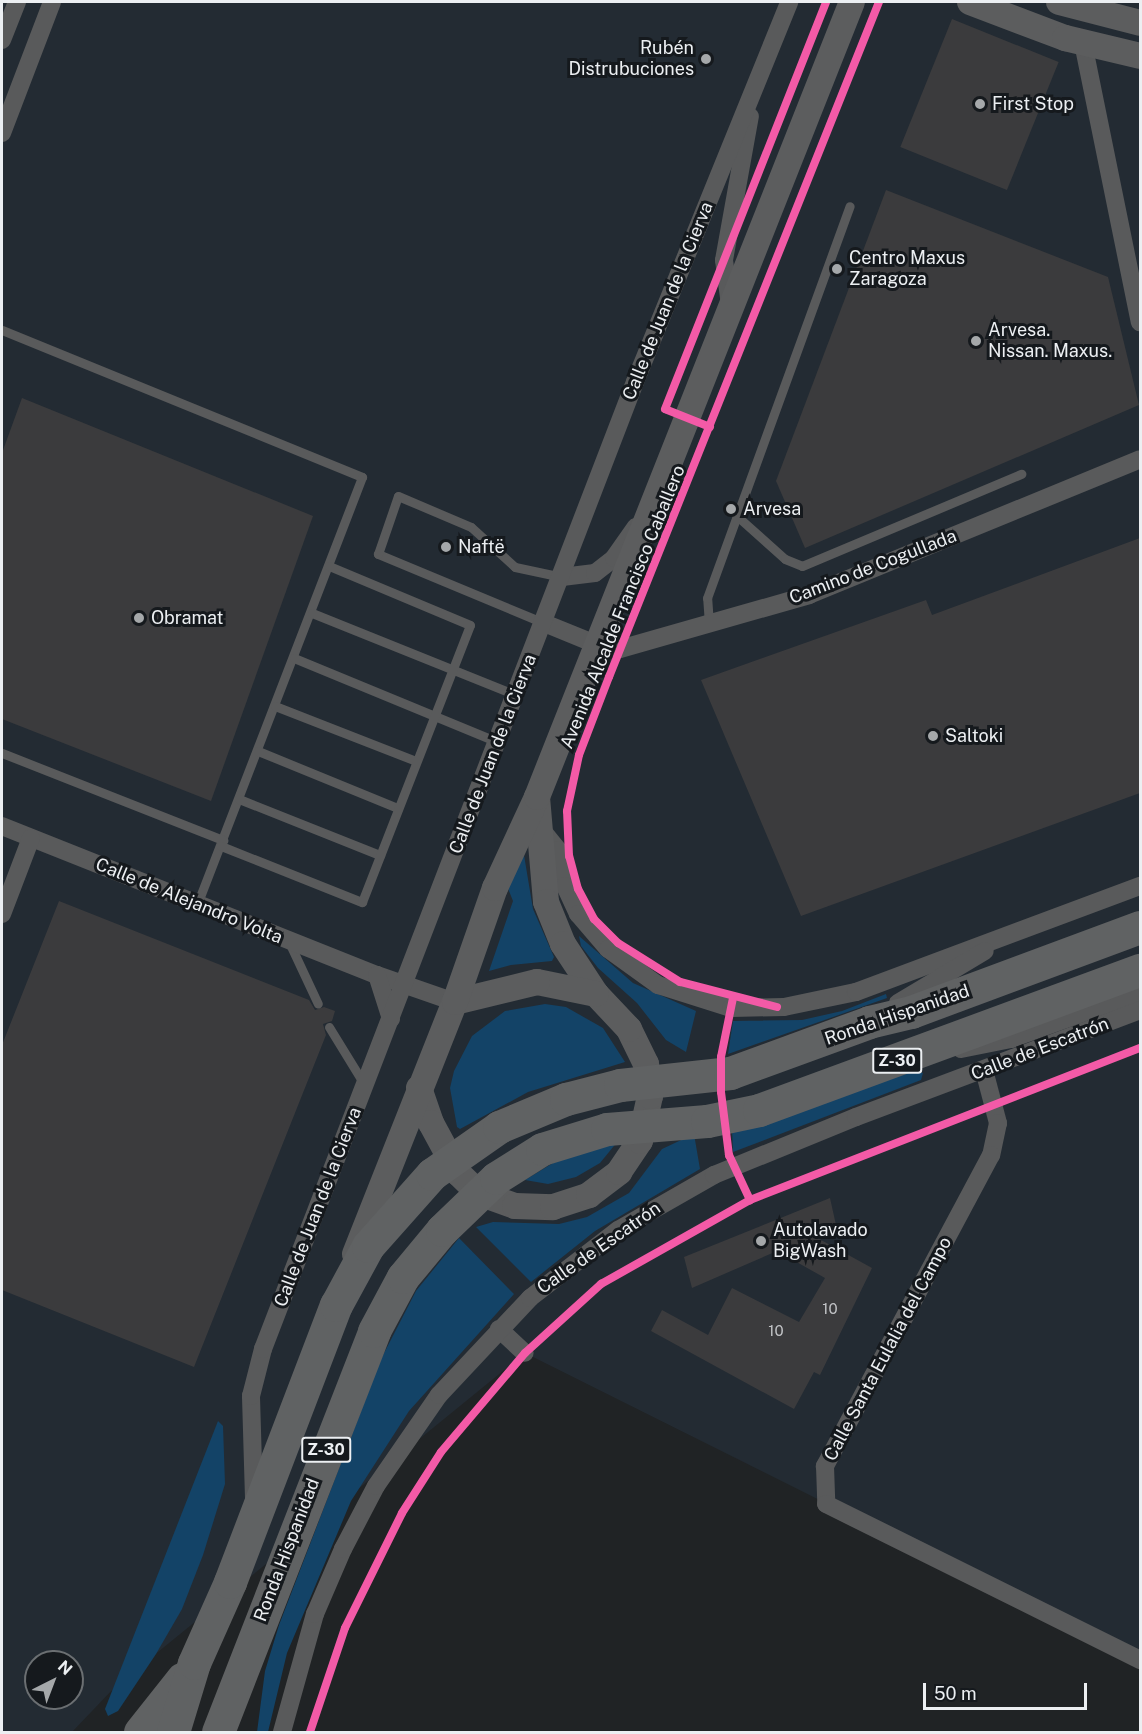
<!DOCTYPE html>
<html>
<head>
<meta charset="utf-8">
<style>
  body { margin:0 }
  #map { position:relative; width:1142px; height:1734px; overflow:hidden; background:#202325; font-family:"Public Sans",sans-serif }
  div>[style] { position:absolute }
  .built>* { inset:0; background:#232b33 }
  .green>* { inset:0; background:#134367 }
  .building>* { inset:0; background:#3b3b3d; transform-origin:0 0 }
  .lane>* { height:9px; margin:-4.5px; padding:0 4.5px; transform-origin:4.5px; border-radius:4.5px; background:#595a5b }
  .street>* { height:18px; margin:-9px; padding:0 9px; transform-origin:9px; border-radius:9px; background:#595a5b }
  .secondary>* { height:26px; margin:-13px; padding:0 13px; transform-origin:13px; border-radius:13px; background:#5c5d5e }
  .highway>* { height:33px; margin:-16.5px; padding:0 16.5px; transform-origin:16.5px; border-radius:16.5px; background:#606263 }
  .cycleway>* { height:8px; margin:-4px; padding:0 4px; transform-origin:4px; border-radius:4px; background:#f35aa7 }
  .dots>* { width:16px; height:16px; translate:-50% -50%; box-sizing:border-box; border:3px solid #15191d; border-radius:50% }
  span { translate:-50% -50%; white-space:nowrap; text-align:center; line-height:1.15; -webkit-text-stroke:6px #15191d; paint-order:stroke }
  .number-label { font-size:15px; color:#c0c2c5 }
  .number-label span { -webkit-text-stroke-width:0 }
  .shield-label span { padding:2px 4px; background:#15191d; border:2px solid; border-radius:4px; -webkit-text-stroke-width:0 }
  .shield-label { font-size:16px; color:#eceff2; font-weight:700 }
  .poi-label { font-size:18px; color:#eceff2 }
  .right { translate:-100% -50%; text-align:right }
  .left { translate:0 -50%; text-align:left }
  .street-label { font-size:18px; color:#eceff2 }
  .frame { position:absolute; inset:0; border:3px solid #eceff2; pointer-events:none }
  .north { position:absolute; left:24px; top:1650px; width:60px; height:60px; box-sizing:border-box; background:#15191d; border:2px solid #6b6f72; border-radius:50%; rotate:42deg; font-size:16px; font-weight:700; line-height:24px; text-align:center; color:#eceff2 }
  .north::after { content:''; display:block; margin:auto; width:21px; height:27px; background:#a5a8aa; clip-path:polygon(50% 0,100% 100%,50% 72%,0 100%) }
  .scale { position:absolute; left:923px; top:1683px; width:164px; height:27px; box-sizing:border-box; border:3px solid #eceff2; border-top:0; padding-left:8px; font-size:18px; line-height:21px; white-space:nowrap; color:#eceff2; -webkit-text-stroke:4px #15191d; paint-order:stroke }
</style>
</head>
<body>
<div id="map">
  <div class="built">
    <i style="clip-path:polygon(evenodd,2px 2px,1140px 2px,1140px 1660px,525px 1353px,115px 1687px,72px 1732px,2px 1732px,2px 2px,36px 1662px,72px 1662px,72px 1698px,36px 1698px,36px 1662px)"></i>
  </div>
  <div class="green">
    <i style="clip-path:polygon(524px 855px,533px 909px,554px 957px,552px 961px,511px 965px,489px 971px,513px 901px,507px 886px)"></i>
    <i style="clip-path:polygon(579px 936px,633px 983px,696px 1011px,686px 1052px,666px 1040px,637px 1003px,598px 968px,581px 946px)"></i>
    <i style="clip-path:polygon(886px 994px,887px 998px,728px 1054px,733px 1021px,802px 1020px,842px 1011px)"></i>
    <i style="clip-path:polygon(545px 1004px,566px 1007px,603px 1028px,625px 1062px,528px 1092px,460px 1129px,457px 1127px,450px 1088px,454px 1071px,472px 1036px,505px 1011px)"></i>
    <i style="clip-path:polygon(917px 1072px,923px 1073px,921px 1080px,733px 1152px,732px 1129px,891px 1075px)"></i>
    <i style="clip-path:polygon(694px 1134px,700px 1169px,595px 1231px,531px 1282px,476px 1227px,493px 1222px,559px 1224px,587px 1217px,629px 1193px,662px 1149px)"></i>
    <i style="clip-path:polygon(618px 1141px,600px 1163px,576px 1177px,548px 1184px,525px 1180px,553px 1163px)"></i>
    <i style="clip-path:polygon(459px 1238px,514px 1294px,409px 1411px,351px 1501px,287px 1653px,268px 1732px,257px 1732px,265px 1671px,279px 1625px,381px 1359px,416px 1291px)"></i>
    <i style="clip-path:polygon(218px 1421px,223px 1426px,225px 1484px,203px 1555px,182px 1609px,156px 1654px,118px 1711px,108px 1716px,105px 1709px)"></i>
  </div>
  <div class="building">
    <i style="left:952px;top:19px;width:115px;height:138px;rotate:22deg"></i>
    <i style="clip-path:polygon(886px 190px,1108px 277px,1139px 405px,805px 548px,776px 481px)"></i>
    <i style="clip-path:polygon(22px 398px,313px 516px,211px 801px,2px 719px,2px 453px)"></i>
    <i style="clip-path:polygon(1140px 538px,1140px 793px,801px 916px,701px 680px,926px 600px,932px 615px)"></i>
    <i style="clip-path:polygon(59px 901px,309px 1000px,315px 1010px,324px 1007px,335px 1011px,332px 1021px,323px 1024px,326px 1035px,194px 1367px,2px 1290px,2px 1045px)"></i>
    <i style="clip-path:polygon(830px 1198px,836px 1225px,812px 1235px,872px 1268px,820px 1375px,814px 1372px,794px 1409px,651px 1331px,662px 1310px,708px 1335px,732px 1288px,799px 1322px,825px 1278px,777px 1251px,692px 1288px,684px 1257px)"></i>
  </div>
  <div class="lane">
    <i style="left:2px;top:330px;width:389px;rotate:22.2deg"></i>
    <i style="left:362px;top:477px;width:456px;rotate:111.1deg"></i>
    <i style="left:738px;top:517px;width:63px;rotate:41.8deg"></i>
    <i style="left:785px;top:559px;width:18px;rotate:22deg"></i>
    <i style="left:802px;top:566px;width:238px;rotate:-22.8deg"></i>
    <i style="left:312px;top:613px;width:220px;rotate:21.9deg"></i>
    <i style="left:544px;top:623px;width:180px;rotate:-157.4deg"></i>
    <i style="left:378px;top:554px;width:61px;rotate:-71deg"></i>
    <i style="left:398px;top:496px;width:79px;rotate:23deg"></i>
    <i style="left:471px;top:527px;width:59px;rotate:42.3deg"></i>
    <i style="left:515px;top:567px;width:48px;rotate:12deg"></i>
    <i style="left:709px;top:624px;width:26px;rotate:-94deg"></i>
    <i style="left:707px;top:598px;width:417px;rotate:-70deg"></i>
    <i style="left:294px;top:658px;width:221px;rotate:22.4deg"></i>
    <i style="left:275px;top:706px;width:151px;rotate:21.3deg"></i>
    <i style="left:258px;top:751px;width:151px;rotate:22.2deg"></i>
    <i style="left:2px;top:753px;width:238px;rotate:21.5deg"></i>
    <i style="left:239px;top:799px;width:152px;rotate:21.7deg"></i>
    <i style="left:221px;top:846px;width:152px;rotate:21.7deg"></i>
    <i style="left:362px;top:902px;width:297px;rotate:-68.7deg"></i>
    <i style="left:470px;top:625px;width:153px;rotate:-157.3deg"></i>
    <i style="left:289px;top:942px;width:68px;rotate:64.9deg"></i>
    <i style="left:329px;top:1027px;width:67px;rotate:58.4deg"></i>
  </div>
  <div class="street">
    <i style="left:2px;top:40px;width:41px;rotate:-68.5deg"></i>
    <i style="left:1083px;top:43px;width:285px;rotate:78.5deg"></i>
    <i style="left:2px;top:133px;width:140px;rotate:-69.1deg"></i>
    <i style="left:730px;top:305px;width:45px;rotate:-97.6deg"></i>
    <i style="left:724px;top:260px;width:146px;rotate:-79.8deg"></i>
    <i style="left:562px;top:577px;width:33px;rotate:-7deg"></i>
    <i style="left:595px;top:573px;width:24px;rotate:-38deg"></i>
    <i style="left:614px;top:558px;width:38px;rotate:-55deg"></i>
    <i style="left:544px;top:623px;width:58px;rotate:22.2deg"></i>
    <i style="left:598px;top:645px;width:22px;rotate:10deg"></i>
    <i style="left:620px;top:649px;width:197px;rotate:-15.9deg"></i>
    <i style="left:809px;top:595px;width:358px;rotate:-22.3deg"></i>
    <i style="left:2px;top:826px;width:404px;rotate:21.7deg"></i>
    <i style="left:377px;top:975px;width:83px;rotate:19.1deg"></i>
    <i style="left:541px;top:829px;width:27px;rotate:51deg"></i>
    <i style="left:558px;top:850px;width:37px;rotate:79deg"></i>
    <i style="left:565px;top:886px;width:31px;rotate:65deg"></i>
    <i style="left:578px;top:914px;width:46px;rotate:49.4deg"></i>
    <i style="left:608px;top:949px;width:62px;rotate:35.8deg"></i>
    <i style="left:658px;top:985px;width:77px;rotate:17.5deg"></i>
    <i style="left:731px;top:1008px;width:53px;rotate:-1.1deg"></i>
    <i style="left:784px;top:1007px;width:74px;rotate:-11.8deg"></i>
    <i style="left:856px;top:992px;width:303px;rotate:-20.5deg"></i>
    <i style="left:2px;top:914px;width:81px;rotate:-69.1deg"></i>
    <i style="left:377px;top:975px;width:46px;rotate:72.3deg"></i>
    <i style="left:898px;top:1003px;width:101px;rotate:-30.9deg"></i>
    <i style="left:961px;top:1049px;width:51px;rotate:-11.3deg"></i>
    <i style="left:1011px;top:1039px;width:137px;rotate:-20deg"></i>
    <i style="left:984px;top:1070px;width:55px;rotate:75.2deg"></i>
    <i style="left:998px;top:1123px;width:33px;rotate:102deg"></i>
    <i style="left:991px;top:1155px;width:353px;rotate:118.1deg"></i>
    <i style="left:825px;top:1466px;width:38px;rotate:88deg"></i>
    <i style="left:826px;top:1504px;width:351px;rotate:26.4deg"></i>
    <i style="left:499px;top:1329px;width:35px;rotate:43deg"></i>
    <i style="left:254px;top:1498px;width:102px;rotate:-91.7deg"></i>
    <i style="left:251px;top:1396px;width:49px;rotate:-75.7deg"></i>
    <i style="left:263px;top:1349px;width:1036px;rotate:-68.96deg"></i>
    <i style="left:635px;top:382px;width:410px;rotate:-67.9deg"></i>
    <i style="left:282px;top:1732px;width:123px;rotate:-74.4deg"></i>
    <i style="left:315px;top:1614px;width:71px;rotate:-66.7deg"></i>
    <i style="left:343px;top:1549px;width:71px;rotate:-62.4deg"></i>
    <i style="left:376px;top:1486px;width:111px;rotate:-55.3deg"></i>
    <i style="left:439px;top:1395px;width:133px;rotate:-46.8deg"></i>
    <i style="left:530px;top:1298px;width:111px;rotate:-37.7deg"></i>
    <i style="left:618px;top:1230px;width:111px;rotate:-29.8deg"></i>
    <i style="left:714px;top:1175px;width:153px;rotate:-22.2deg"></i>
    <i style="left:856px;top:1117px;width:303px;rotate:-20.6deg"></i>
  </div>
  <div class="secondary">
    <i style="left:970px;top:2px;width:102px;rotate:20.8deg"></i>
    <i style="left:1065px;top:38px;width:77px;rotate:13.5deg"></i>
    <i style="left:1059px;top:2px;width:84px;rotate:14.5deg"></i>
    <i style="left:537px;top:797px;width:105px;rotate:85.1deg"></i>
    <i style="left:546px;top:902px;width:45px;rotate:68deg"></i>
    <i style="left:563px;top:944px;width:60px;rotate:56.6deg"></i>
    <i style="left:419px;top:1088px;width:37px;rotate:71deg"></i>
    <i style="left:431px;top:1123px;width:57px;rotate:61.6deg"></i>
    <i style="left:458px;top:1173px;width:29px;rotate:44deg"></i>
    <i style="left:479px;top:1193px;width:38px;rotate:20deg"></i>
    <i style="left:515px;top:1206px;width:38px;rotate:2deg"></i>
    <i style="left:553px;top:1207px;width:38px;rotate:-18deg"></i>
    <i style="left:589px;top:1195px;width:38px;rotate:-37deg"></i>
    <i style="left:619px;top:1172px;width:37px;rotate:-56deg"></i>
    <i style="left:640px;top:1141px;width:46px;rotate:-77.5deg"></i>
    <i style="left:650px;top:1096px;width:32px;rotate:-97deg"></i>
    <i style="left:646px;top:1064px;width:39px;rotate:-116deg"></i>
    <i style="left:629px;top:1029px;width:48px;rotate:-133.3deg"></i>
    <i style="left:596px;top:994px;width:60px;rotate:-168.5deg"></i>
    <i style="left:537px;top:982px;width:84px;rotate:166.3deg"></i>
    <i style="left:355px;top:1254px;width:271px;rotate:-68.4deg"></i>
    <i style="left:455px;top:1002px;width:121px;rotate:-70.7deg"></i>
    <i style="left:495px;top:888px;width:100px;rotate:-65.2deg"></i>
    <i style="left:537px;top:797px;width:855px;rotate:-68.39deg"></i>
  </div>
  <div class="highway">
    <i style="left:140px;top:1732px;width:68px;rotate:-51.6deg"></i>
    <i style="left:173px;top:1732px;width:72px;rotate:-73.1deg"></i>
    <i style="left:194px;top:1663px;width:89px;rotate:-66deg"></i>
    <i style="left:230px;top:1582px;width:297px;rotate:-69.1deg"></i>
    <i style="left:336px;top:1305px;width:67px;rotate:-61.5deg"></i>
    <i style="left:368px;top:1246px;width:96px;rotate:-48.4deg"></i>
    <i style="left:432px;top:1174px;width:82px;rotate:-35deg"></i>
    <i style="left:499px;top:1127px;width:73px;rotate:-22.7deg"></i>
    <i style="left:566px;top:1099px;width:56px;rotate:-14.5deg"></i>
    <i style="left:620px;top:1085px;width:111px;rotate:-6.2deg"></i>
    <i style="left:730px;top:1073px;width:148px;rotate:-20.1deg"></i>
    <i style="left:869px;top:1022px;width:43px;rotate:-13.4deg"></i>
    <i style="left:911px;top:1012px;width:244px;rotate:-20.4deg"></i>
    <i style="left:218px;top:1732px;width:430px;rotate:-68.7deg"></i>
    <i style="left:374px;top:1331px;width:61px;rotate:-61.8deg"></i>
    <i style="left:403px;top:1277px;width:61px;rotate:-50.3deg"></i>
    <i style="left:442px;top:1230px;width:75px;rotate:-43.9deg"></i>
    <i style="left:496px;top:1178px;width:54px;rotate:-32.2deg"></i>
    <i style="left:542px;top:1149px;width:68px;rotate:-17.1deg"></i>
    <i style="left:607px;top:1129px;width:100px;rotate:-4.6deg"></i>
    <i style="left:707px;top:1121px;width:53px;rotate:-11.9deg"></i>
    <i style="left:759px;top:1110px;width:406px;rotate:-20.2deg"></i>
  </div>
  <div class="cycleway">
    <i style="left:710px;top:427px;width:48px;rotate:-158.2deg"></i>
    <i style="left:665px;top:409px;width:438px;rotate:-68.4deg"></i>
    <i style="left:733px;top:998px;width:60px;rotate:101.5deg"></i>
    <i style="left:721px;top:1057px;width:35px;rotate:90deg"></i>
    <i style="left:721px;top:1092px;width:64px;rotate:82.8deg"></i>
    <i style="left:729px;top:1155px;width:50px;rotate:65deg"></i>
    <i style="left:777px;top:1007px;width:100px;rotate:-165.5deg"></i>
    <i style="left:680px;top:982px;width:73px;rotate:-147.8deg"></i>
    <i style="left:618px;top:943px;width:34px;rotate:-135deg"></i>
    <i style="left:594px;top:919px;width:34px;rotate:-118deg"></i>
    <i style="left:578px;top:889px;width:34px;rotate:-105deg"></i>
    <i style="left:569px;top:856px;width:45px;rotate:-92.5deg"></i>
    <i style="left:567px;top:811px;width:57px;rotate:-77.9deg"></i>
    <i style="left:579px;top:755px;width:84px;rotate:-69deg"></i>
    <i style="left:609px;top:677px;width:727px;rotate:-68.2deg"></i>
    <i style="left:310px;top:1732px;width:110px;rotate:-71.4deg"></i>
    <i style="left:345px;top:1628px;width:128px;rotate:-63.6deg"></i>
    <i style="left:402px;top:1513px;width:72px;rotate:-57.4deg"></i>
    <i style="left:441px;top:1452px;width:130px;rotate:-49.7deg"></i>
    <i style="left:525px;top:1353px;width:103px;rotate:-42.2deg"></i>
    <i style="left:601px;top:1284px;width:171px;rotate:-29.4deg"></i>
    <i style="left:750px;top:1200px;width:419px;rotate:-21.3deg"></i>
  </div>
  <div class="dots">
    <i style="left:706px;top:59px;background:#a5a8aa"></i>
    <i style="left:980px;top:104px;background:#a5a8aa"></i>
    <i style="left:837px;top:269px;background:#a5a8aa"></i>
    <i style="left:976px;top:341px;background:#a5a8aa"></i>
    <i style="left:731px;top:509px;background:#a5a8aa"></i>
    <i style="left:446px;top:547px;background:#a5a8aa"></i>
    <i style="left:139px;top:618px;background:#a5a8aa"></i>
    <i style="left:933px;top:736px;background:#a5a8aa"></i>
    <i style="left:761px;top:1241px;background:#a5a8aa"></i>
  </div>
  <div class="number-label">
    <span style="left:830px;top:1309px">10</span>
    <span style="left:776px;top:1331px">10</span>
  </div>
  <div class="shield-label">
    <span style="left:897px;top:1061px">Z-30</span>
    <span style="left:326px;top:1450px">Z-30</span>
  </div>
  <div class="poi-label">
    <span class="right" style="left:694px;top:59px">Rubén<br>Distrubuciones</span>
    <span class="left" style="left:992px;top:104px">First Stop</span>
    <span class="left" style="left:849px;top:269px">Centro Maxus<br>Zaragoza</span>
    <span class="left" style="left:988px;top:341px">Arvesa.<br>Nissan. Maxus.</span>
    <span class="left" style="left:743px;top:509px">Arvesa</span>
    <span class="left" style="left:458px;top:547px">Naftë</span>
    <span class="left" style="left:151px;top:618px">Obramat</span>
    <span class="left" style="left:945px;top:736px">Saltoki</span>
    <span class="left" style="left:773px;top:1241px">Autolavado<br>BigWash</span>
  </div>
  <div class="street-label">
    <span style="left:668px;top:301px;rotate:-68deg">Calle de Juan de la Cierva</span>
    <span style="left:873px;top:567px;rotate:-21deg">Camino de Cogullada</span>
    <span style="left:623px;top:607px;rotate:-68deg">Avenida Alcalde Francisco Caballero</span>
    <span style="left:493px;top:754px;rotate:-69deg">Calle de Juan de la Cierva</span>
    <span style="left:189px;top:901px;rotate:22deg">Calle de Alejandro Volta</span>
    <span style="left:897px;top:1015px;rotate:-19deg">Ronda Hispanidad</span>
    <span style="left:1040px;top:1049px;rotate:-21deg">Calle de Escatrón</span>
    <span style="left:318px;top:1207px;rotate:-69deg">Calle de Juan de la Cierva</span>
    <span style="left:599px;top:1248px;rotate:-35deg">Calle de Escatrón</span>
    <span style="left:888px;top:1349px;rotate:-62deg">Calle Santa Eulalia del Campo</span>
    <span style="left:287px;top:1550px;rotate:-69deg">Ronda Hispanidad</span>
  </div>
  <div class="frame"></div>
  <div class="north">N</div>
  <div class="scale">50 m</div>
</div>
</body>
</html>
